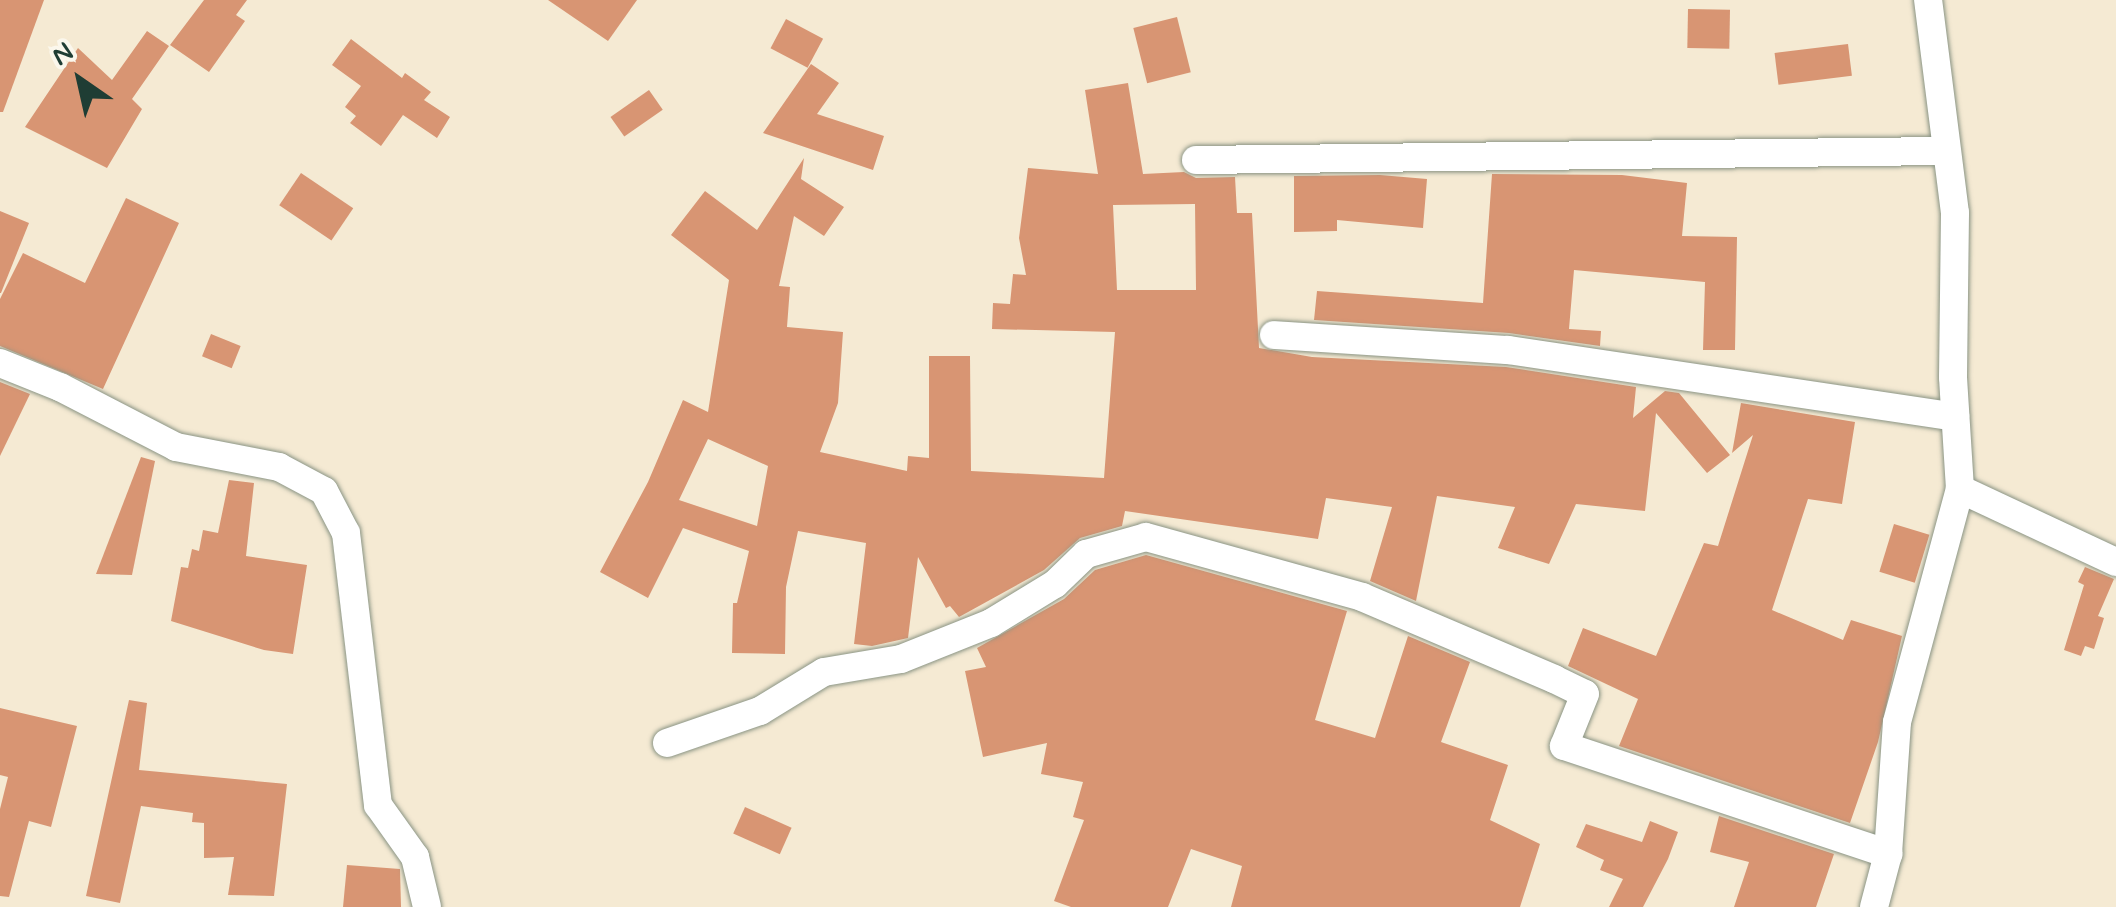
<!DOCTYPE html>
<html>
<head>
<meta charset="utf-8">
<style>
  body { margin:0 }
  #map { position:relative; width:2116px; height:907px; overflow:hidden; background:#f5ead3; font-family:Mynerve,sans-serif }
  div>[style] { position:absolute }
  .building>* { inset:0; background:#d89573; transform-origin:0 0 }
  .roads { filter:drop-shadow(0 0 2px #8a9484) drop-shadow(0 0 2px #8a9484) }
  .street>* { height:28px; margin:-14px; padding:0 14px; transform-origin:14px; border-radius:14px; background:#fff }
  span { translate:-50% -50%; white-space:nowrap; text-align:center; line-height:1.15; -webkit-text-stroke:10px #fbf7ec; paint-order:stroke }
  .north { position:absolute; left:30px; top:30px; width:100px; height:100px; -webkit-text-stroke:8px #fbf7ec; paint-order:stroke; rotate:326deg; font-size:28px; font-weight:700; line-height:40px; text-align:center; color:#1f3d34 }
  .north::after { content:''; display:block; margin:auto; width:35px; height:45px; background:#1f3d34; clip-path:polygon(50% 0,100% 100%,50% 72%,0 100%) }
</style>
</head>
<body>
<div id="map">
  <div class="building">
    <i style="clip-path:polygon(0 0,44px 0,3px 112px,0 112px)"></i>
    <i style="clip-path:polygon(204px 0,247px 0,236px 15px,245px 21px,209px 72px,170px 45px)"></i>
    <i style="clip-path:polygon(548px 0,637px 0,608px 41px)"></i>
    <i style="left:1688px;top:9px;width:42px;height:39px;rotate:1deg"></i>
    <i style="left:1177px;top:17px;width:57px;height:45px;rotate:76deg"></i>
    <i style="left:786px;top:19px;width:42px;height:33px;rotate:28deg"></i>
    <i style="clip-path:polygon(147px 31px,169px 46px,132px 99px,142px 109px,107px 168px,25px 127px,78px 48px,112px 80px)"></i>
    <i style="clip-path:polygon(351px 39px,402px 78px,405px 73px,431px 92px,424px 100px,450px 117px,437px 138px,403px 115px,381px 146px,350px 123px,356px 116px,345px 107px,361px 86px,332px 65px)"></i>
    <i style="left:1848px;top:44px;width:32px;height:74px;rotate:83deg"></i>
    <i style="clip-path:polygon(811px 64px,839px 83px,817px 114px,884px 136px,873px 170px,763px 133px)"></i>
    <i style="clip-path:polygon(evenodd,1128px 83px,1143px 174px,1184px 172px,1196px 178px,1235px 177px,1237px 213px,1252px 213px,1259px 348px,1312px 357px,1506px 367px,1636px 387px,1633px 418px,1665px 391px,1679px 393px,1730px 455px,1707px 473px,1656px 413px,1645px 511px,1576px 504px,1549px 564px,1498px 548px,1515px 507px,1437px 496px,1416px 601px,1370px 581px,1392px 507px,1326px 498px,1318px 539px,1125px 511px,1122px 526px,1080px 538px,1044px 570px,959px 617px,950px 606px,946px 608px,918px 557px,908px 638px,872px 646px,854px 644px,866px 543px,798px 531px,786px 587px,785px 654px,732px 653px,733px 603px,737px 603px,749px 551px,683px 528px,648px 598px,600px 572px,648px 482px,683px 400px,708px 412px,729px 280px,671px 235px,705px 191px,757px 230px,804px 158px,801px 179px,844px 207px,824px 236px,794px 216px,779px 286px,790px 287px,787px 327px,843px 332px,838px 403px,820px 452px,907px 471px,908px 456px,929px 458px,929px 356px,970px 356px,971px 471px,1104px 478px,1115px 332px,992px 329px,993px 303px,1010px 304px,1013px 274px,1026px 275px,1019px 238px,1028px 168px,1098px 174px,1085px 90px,1128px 83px,1195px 204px,1196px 290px,1117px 290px,1113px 205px,1195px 204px,1128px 83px,708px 439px,768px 466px,757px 526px,679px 500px,708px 439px)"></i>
    <i style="left:649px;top:90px;width:24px;height:47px;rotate:55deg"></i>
    <i style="left:301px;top:173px;width:63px;height:39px;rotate:34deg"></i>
    <i style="clip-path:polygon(1492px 174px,1622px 175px,1687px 183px,1682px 236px,1737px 237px,1735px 350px,1703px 350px,1705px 282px,1574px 270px,1569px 329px,1601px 331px,1600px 346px,1509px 333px,1314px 320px,1317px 291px,1483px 303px)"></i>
    <i style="clip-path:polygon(1380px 175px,1427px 179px,1423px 228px,1337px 220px,1337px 231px,1294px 232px,1294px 176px)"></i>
    <i style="clip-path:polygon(126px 198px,179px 223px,103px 389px,0 346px,0 299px,23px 253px,85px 283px)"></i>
    <i style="clip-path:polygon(0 211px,29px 223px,1px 293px,0 293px)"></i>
    <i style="left:211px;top:334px;width:32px;height:24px;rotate:22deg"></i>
    <i style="clip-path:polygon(0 382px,30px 394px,0 456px)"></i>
    <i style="clip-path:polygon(1741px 403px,1855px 422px,1842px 504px,1808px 499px,1772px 610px,1843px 640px,1851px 620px,1902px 636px,1878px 742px,1850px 823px,1619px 746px,1638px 699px,1568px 666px,1583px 628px,1656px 656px,1704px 543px,1718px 546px,1753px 435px,1732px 453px)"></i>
    <i style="clip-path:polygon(141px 457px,155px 461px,132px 575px,96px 574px)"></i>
    <i style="clip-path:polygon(229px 480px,254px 483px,246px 556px,307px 565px,293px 654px,264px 650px,171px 621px,181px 567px,188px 568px,192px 549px,199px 551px,203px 530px,218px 533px)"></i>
    <i style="left:1894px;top:524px;width:37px;height:50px;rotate:17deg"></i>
    <i style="clip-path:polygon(1146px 555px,1347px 611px,1315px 720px,1375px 738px,1408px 636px,1470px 662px,1441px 742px,1508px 765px,1490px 820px,1540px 844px,1520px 907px,1231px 907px,1242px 866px,1191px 849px,1168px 907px,1071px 907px,1054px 901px,1084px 820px,1073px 817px,1083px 782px,1041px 774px,1047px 743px,983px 757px,965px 671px,986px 667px,977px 648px,1064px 599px,1095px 570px)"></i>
    <i style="clip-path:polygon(2085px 567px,2114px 579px,2098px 616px,2104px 618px,2094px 649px,2085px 646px,2081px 656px,2064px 650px,2084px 585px,2078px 582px)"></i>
    <i style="clip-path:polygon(129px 700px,147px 703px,139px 770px,287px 784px,274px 896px,228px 895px,234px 857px,204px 858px,204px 823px,192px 822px,193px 813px,141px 806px,120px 903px,86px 896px)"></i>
    <i style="clip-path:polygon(0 708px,77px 726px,51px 827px,29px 821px,9px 897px,0 896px,0 809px,8px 777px,0 775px)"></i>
    <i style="left:745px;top:807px;width:51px;height:29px;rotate:24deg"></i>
    <i style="clip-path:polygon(1719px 816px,1834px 854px,1816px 907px,1734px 907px,1749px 862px,1710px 852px)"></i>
    <i style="clip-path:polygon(1650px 821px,1678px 832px,1668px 859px,1643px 907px,1609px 907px,1623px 879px,1600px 870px,1604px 860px,1576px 847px,1586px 824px,1642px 842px)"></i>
    <i style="clip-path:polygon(347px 865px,400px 869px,401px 907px,343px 907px)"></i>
  </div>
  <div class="roads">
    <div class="street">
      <i style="left:1196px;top:160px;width:748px;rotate:-0.69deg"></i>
      <i style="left:1274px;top:335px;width:234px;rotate:3.7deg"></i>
      <i style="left:1508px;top:350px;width:452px;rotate:8.5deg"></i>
      <i style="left:0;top:363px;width:65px;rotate:21.8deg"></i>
      <i style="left:60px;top:387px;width:131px;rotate:27.3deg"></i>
      <i style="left:176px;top:447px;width:105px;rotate:11deg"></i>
      <i style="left:279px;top:467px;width:51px;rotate:28.1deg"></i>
      <i style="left:324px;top:491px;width:47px;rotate:62.4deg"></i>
      <i style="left:346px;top:533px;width:274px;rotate:83.3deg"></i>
      <i style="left:378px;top:805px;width:64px;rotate:54.6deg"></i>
      <i style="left:415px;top:857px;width:51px;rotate:76.5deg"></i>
      <i style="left:1960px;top:489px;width:172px;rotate:25.1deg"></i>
      <i style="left:667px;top:743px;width:98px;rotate:-19deg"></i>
      <i style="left:760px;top:711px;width:75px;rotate:-31.4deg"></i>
      <i style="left:824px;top:672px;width:78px;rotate:-9.6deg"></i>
      <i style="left:901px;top:659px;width:97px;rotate:-21.8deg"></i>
      <i style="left:991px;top:623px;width:75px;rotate:-31.4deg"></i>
      <i style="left:1055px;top:584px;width:43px;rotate:-44.1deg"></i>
      <i style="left:1086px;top:554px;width:62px;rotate:-15.8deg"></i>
      <i style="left:1146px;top:537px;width:224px;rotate:15.5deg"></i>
      <i style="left:1362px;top:597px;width:209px;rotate:23.1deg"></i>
      <i style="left:1554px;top:679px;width:34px;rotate:26deg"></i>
      <i style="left:1585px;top:694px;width:56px;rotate:112deg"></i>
      <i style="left:1564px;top:746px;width:342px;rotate:18.4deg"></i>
      <i style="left:1874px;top:907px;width:55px;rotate:-75.2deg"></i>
      <i style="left:1888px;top:854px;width:132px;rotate:-86.1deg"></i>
      <i style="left:1897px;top:722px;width:241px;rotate:-74.9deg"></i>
      <i style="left:1960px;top:489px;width:112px;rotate:-93.6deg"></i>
      <i style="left:1953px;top:377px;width:164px;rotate:-89.3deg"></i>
      <i style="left:1955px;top:213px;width:215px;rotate:-97.2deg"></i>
    </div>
  </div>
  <div class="north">N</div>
</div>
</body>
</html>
